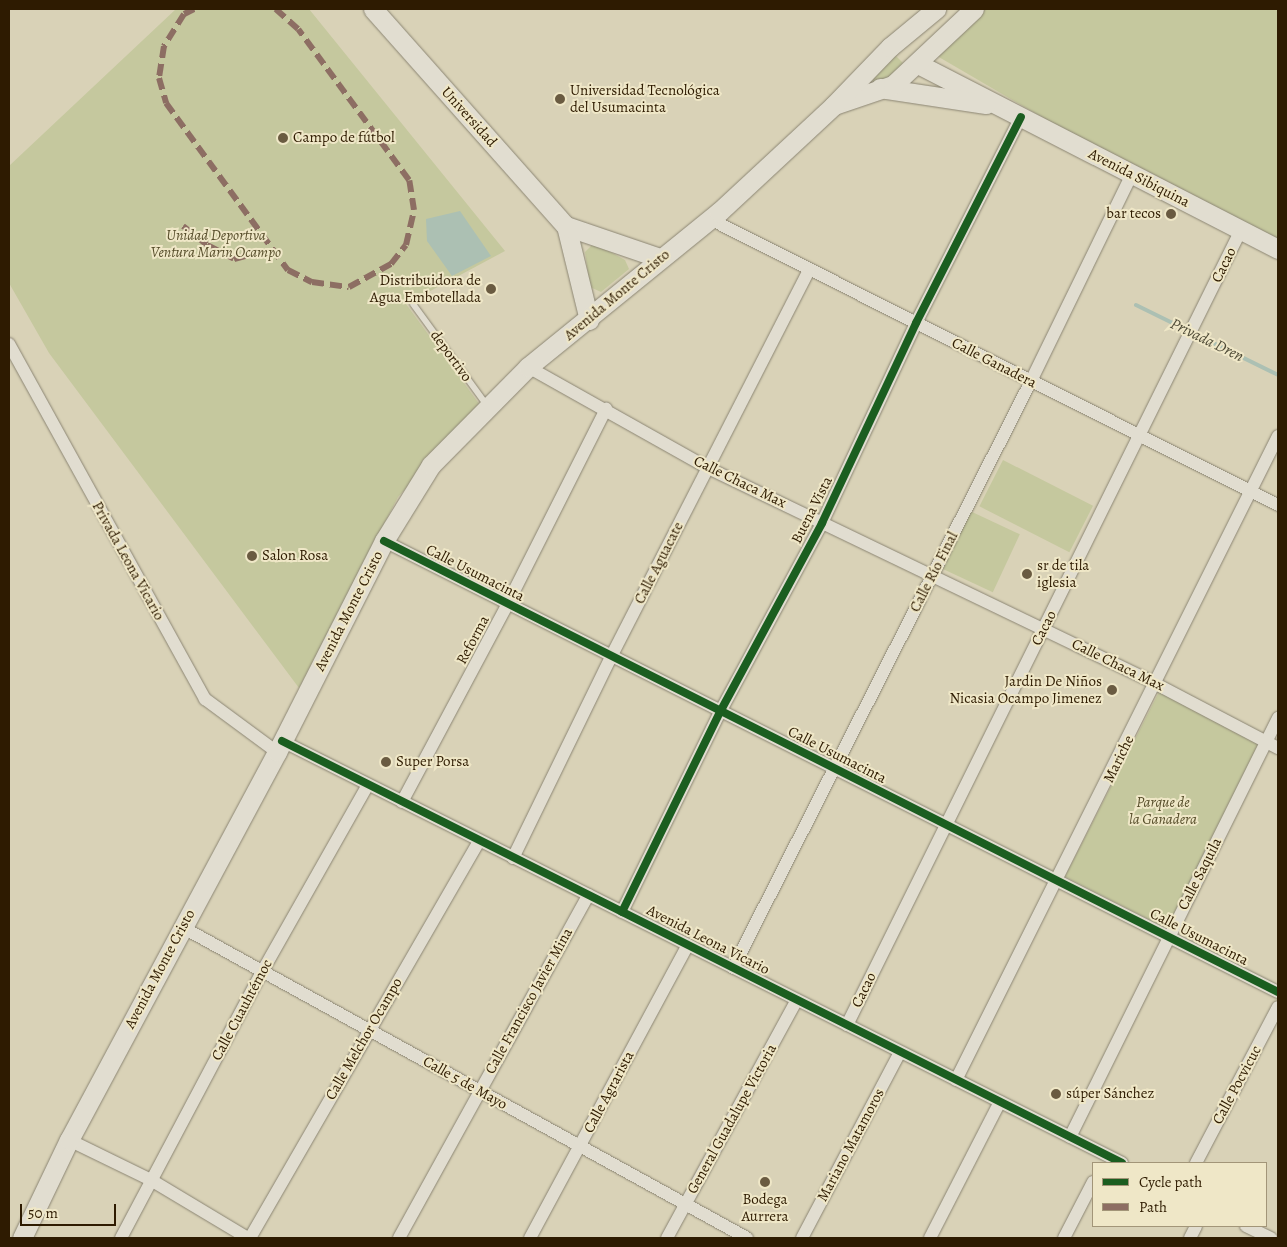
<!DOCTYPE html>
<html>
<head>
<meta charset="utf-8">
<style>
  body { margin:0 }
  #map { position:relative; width:1287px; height:1247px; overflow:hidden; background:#d9d2b7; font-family:Alegreya,serif }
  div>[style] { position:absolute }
  .green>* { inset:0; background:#c5c89e; transform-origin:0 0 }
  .water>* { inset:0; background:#acc0b3 }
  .stream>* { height:4px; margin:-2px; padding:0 2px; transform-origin:2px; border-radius:2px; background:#acc0b3 }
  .roads { filter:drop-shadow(0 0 1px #8b8573) drop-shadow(0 0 1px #8b8573) }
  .lane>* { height:6px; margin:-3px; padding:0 3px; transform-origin:3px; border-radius:3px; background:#e1ddd0 }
  .street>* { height:12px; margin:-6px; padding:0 6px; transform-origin:6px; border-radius:6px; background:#e1ddd0 }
  .secondary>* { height:19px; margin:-9.5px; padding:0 9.5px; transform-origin:9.5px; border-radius:9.5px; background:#e1ddd0 }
  .quiet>* { height:6px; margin-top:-3px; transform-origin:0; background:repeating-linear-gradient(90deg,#8d6e63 0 12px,transparent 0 18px) }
  .cycleway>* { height:8px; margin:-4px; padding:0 4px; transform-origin:4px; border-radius:4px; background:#1b5e20 }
  .dots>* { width:14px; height:14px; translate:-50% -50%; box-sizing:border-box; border:2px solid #efe7c7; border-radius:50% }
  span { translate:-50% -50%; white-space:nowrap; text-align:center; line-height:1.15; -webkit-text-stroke:4px #efe7c7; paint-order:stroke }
  .poi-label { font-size:15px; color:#2e1b01 }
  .left { translate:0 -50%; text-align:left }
  .right { translate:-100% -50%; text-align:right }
  .street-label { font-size:15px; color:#2e1b01 }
  .park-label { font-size:15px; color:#564d2a; font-style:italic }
  .water-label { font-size:16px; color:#4e4a36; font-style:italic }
  .frame { position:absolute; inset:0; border:10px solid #2e1b01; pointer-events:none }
  .legend { position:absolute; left:1092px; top:1162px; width:175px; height:65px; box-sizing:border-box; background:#efe7c7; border:1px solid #a29578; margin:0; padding:6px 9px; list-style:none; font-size:15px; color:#2e1b01 }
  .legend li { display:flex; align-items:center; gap:10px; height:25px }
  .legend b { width:25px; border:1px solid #a29578 }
  .scale { position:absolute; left:20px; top:1204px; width:96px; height:22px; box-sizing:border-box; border:2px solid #2e1b01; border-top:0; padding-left:6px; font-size:15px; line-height:18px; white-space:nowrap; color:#2e1b01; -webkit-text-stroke:4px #efe7c7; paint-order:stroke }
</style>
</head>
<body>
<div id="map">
  <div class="green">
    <i style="clip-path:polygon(176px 9px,309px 9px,505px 251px,406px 304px,480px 405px,398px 497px,299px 688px,49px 353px,9px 283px,9px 166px)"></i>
    <i style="clip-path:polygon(981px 9px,1278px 9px,1278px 243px,1076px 137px,932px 53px)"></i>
    <i style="clip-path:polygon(896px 56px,905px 65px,877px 85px,873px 81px,875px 71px)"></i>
    <i style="clip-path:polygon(594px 243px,625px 260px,629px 269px,601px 292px,590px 287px,585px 252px)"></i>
    <i style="left:1003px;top:460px;width:101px;height:52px;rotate:27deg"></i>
    <i style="left:970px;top:511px;width:55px;height:64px;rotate:25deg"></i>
    <i style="left:1159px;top:692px;width:114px;height:207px;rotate:27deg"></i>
  </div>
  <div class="water">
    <i style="clip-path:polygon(460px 211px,491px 256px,452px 276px,427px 241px,426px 219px)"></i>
  </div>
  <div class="stream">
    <i style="left:1136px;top:305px;width:158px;rotate:26.2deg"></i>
  </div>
  <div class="roads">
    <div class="lane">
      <i style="left:413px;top:304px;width:127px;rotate:53.9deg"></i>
    </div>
    <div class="street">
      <i style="left:710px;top:219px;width:636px;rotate:26.73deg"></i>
      <i style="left:9px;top:344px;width:406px;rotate:61.1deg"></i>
      <i style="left:205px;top:699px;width:89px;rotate:36.4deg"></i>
      <i style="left:528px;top:367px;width:206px;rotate:29.3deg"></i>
      <i style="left:708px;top:468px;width:497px;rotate:25.7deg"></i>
      <i style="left:1156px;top:684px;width:138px;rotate:27.7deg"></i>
      <i style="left:384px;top:541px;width:1001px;rotate:26.77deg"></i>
      <i style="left:282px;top:741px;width:940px;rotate:26.67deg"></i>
      <i style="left:402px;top:802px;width:223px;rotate:-61.9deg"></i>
      <i style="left:507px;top:605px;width:220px;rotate:-63.2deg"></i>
      <i style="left:513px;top:858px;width:224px;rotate:-64deg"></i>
      <i style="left:611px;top:657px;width:435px;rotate:-62.9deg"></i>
      <i style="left:622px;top:912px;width:223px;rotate:-63.9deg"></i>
      <i style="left:720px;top:712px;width:215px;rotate:-61.6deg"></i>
      <i style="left:822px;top:523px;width:221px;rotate:-64.8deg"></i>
      <i style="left:916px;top:323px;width:231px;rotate:-63deg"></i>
      <i style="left:182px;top:927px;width:645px;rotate:28.83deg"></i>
      <i style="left:733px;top:968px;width:658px;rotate:-63.08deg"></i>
      <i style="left:1031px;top:381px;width:230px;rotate:-64deg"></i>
      <i style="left:847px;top:1025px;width:887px;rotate:-63.64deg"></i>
      <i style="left:956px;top:1080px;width:720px;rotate:-63.43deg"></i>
      <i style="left:1070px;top:1137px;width:468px;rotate:-63.6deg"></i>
      <i style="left:69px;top:1140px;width:91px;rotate:26deg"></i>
      <i style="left:151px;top:1180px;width:113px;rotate:30.9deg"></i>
      <i style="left:1196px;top:1163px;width:176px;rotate:-62.3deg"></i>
      <i style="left:1246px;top:1226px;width:28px;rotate:26deg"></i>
      <i style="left:121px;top:1238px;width:301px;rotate:-62.1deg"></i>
      <i style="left:262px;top:972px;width:215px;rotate:-60.5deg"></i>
      <i style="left:250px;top:1238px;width:458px;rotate:-60deg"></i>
      <i style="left:399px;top:1238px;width:392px;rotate:-61.1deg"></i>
      <i style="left:530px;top:1238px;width:333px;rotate:-61.7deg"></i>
      <i style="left:667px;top:1238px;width:271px;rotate:-61.4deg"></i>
      <i style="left:802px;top:1238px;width:210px;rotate:-62.2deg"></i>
      <i style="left:930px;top:1238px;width:153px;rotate:-62.8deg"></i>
      <i style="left:1064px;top:1238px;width:63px;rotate:-62.6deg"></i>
      <i style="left:1190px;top:1238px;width:13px;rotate:-63deg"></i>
    </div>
    <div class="secondary">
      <i style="left:373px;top:9px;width:290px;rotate:48.4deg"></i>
      <i style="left:918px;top:64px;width:405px;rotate:27.2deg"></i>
      <i style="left:880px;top:88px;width:107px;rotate:8.6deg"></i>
      <i style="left:837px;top:104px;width:59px;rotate:-18.7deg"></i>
      <i style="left:893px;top:85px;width:111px;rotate:-43.2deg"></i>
      <i style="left:589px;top:320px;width:97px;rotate:-103.7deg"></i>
      <i style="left:566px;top:226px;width:99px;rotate:18.8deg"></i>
      <i style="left:22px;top:1238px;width:109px;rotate:-64.4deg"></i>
      <i style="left:69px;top:1140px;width:440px;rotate:-61.8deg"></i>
      <i style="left:277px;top:752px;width:237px;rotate:-63.1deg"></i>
      <i style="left:384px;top:541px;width:89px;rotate:-58.3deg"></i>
      <i style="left:431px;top:465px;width:138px;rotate:-45.3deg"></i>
      <i style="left:528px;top:367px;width:246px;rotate:-39.1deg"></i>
      <i style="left:719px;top:212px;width:156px;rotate:-42.9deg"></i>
      <i style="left:833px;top:106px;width:82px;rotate:-46deg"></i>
      <i style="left:890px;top:47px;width:60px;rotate:-39.6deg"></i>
    </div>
  </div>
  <div class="quiet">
    <i style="left:194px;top:9px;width:11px;rotate:153deg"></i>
    <i style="left:184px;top:14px;width:38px;rotate:122deg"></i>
    <i style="left:164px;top:46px;width:32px;rotate:99deg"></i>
    <i style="left:159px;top:78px;width:26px;rotate:74deg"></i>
    <i style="left:166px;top:103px;width:207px;rotate:53.9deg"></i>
    <i style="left:288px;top:270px;width:27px;rotate:27deg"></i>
    <i style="left:312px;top:282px;width:37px;rotate:8deg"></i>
    <i style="left:349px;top:287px;width:48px;rotate:-28.7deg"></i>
    <i style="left:391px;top:264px;width:24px;rotate:-52deg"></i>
    <i style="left:406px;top:245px;width:36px;rotate:-77deg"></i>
    <i style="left:414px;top:210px;width:30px;rotate:-99deg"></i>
    <i style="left:409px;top:180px;width:187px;rotate:-126.3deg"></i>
    <i style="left:298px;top:29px;width:30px;rotate:-138deg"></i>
    <i style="left:183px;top:226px;width:31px;rotate:38deg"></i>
    <i style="left:207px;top:245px;width:30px;rotate:27deg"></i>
    <i style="left:234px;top:259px;width:30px;rotate:-15deg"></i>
  </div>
  <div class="cycleway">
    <i style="left:384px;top:541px;width:1001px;rotate:26.77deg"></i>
    <i style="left:282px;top:741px;width:940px;rotate:26.67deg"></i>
    <i style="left:622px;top:912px;width:223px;rotate:-63.9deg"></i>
    <i style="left:720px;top:712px;width:215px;rotate:-61.6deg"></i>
    <i style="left:822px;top:523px;width:221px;rotate:-64.8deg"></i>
    <i style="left:916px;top:323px;width:231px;rotate:-63deg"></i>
  </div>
  <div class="dots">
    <i style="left:560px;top:99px;background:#6a5b41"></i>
    <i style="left:283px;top:138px;background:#6a5b41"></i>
    <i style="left:1171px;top:214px;background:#6a5b41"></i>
    <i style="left:491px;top:289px;background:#6a5b41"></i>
    <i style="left:252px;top:556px;background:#6a5b41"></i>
    <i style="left:1027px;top:574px;background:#6a5b41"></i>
    <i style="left:1112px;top:690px;background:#6a5b41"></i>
    <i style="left:386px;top:762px;background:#6a5b41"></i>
    <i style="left:1056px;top:1094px;background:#6a5b41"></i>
    <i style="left:765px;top:1182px;background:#6a5b41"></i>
  </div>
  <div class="poi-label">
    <span class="left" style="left:570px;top:99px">Universidad Tecnológica<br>del Usumacinta</span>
    <span class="left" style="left:293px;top:138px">Campo de fútbol</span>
    <span class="right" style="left:1161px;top:214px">bar tecos</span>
    <span class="right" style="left:481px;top:289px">Distribuidora de<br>Agua Embotellada</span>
    <span class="left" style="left:262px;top:556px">Salon Rosa</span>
    <span class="left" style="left:1037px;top:574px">sr de tila<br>iglesia</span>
    <span class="right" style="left:1102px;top:690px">Jardin De Niños<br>Nicasia Ocampo Jimenez</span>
    <span class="left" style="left:396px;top:762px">Super Porsa</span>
    <span class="left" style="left:1066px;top:1094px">súper Sánchez</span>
    <span style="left:765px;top:1208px">Bodega<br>Aurrera</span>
  </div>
  <div class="street-label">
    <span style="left:469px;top:117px;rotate:48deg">Universidad</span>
    <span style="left:1139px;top:178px;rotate:27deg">Avenida Sibiquina</span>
    <span style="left:1224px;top:265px;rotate:-64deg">Cacao</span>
    <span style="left:617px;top:295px;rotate:-40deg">Avenida Monte Cristo</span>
    <span style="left:451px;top:356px;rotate:54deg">deportivo</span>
    <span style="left:994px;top:363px;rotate:27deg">Calle Ganadera</span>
    <span style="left:740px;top:482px;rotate:26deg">Calle Chaca Max</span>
    <span style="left:812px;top:510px;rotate:-63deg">Buena Vista</span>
    <span style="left:128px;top:561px;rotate:61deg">Privada Leona Vicario</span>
    <span style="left:659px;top:563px;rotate:-63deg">Calle Aguacate</span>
    <span style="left:934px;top:572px;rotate:-63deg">Calle Río Final</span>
    <span style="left:475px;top:573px;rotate:27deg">Calle Usumacinta</span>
    <span style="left:349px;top:611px;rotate:-63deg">Avenida Monte Cristo</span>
    <span style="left:1044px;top:628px;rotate:-63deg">Cacao</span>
    <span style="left:473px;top:640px;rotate:-62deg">Reforma</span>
    <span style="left:1118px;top:665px;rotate:26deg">Calle Chaca Max</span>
    <span style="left:837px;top:755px;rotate:27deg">Calle Usumacinta</span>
    <span style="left:1119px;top:759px;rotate:-64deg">Mariche</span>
    <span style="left:1200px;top:874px;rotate:-63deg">Calle Saquila</span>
    <span style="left:1199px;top:937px;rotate:27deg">Calle Usumacinta</span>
    <span style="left:708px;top:940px;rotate:27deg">Avenida Leona Vicario</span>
    <span style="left:160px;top:969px;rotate:-62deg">Avenida Monte Cristo</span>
    <span style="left:864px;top:990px;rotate:-64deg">Cacao</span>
    <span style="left:529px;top:1001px;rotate:-61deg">Calle Francisco Javier Mina</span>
    <span style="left:242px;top:1010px;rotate:-62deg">Calle Cuauhtémoc</span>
    <span style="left:364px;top:1039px;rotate:-60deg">Calle Melchor Ocampo</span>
    <span style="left:465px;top:1083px;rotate:29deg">Calle 5 de Mayo</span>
    <span style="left:1237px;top:1085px;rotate:-62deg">Calle Pocvicuc</span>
    <span style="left:609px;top:1092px;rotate:-62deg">Calle Agrarista</span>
    <span style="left:732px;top:1119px;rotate:-61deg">General Guadalupe Victoria</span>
    <span style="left:851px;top:1145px;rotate:-62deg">Mariano Matamoros</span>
  </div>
  <div class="park-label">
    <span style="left:216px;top:244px">Unidad Deportiva<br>Ventura Marin Ocampo</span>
    <span style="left:1163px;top:811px">Parque de<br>la Ganadera</span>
  </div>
  <div class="water-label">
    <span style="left:1207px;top:340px;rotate:26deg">Privada Dren</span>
  </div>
  <div class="frame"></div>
  <ul class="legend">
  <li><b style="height:6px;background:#1b5e20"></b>Cycle path</li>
  <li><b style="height:6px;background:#8d6e63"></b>Path</li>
  </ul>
  <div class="scale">50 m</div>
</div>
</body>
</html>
